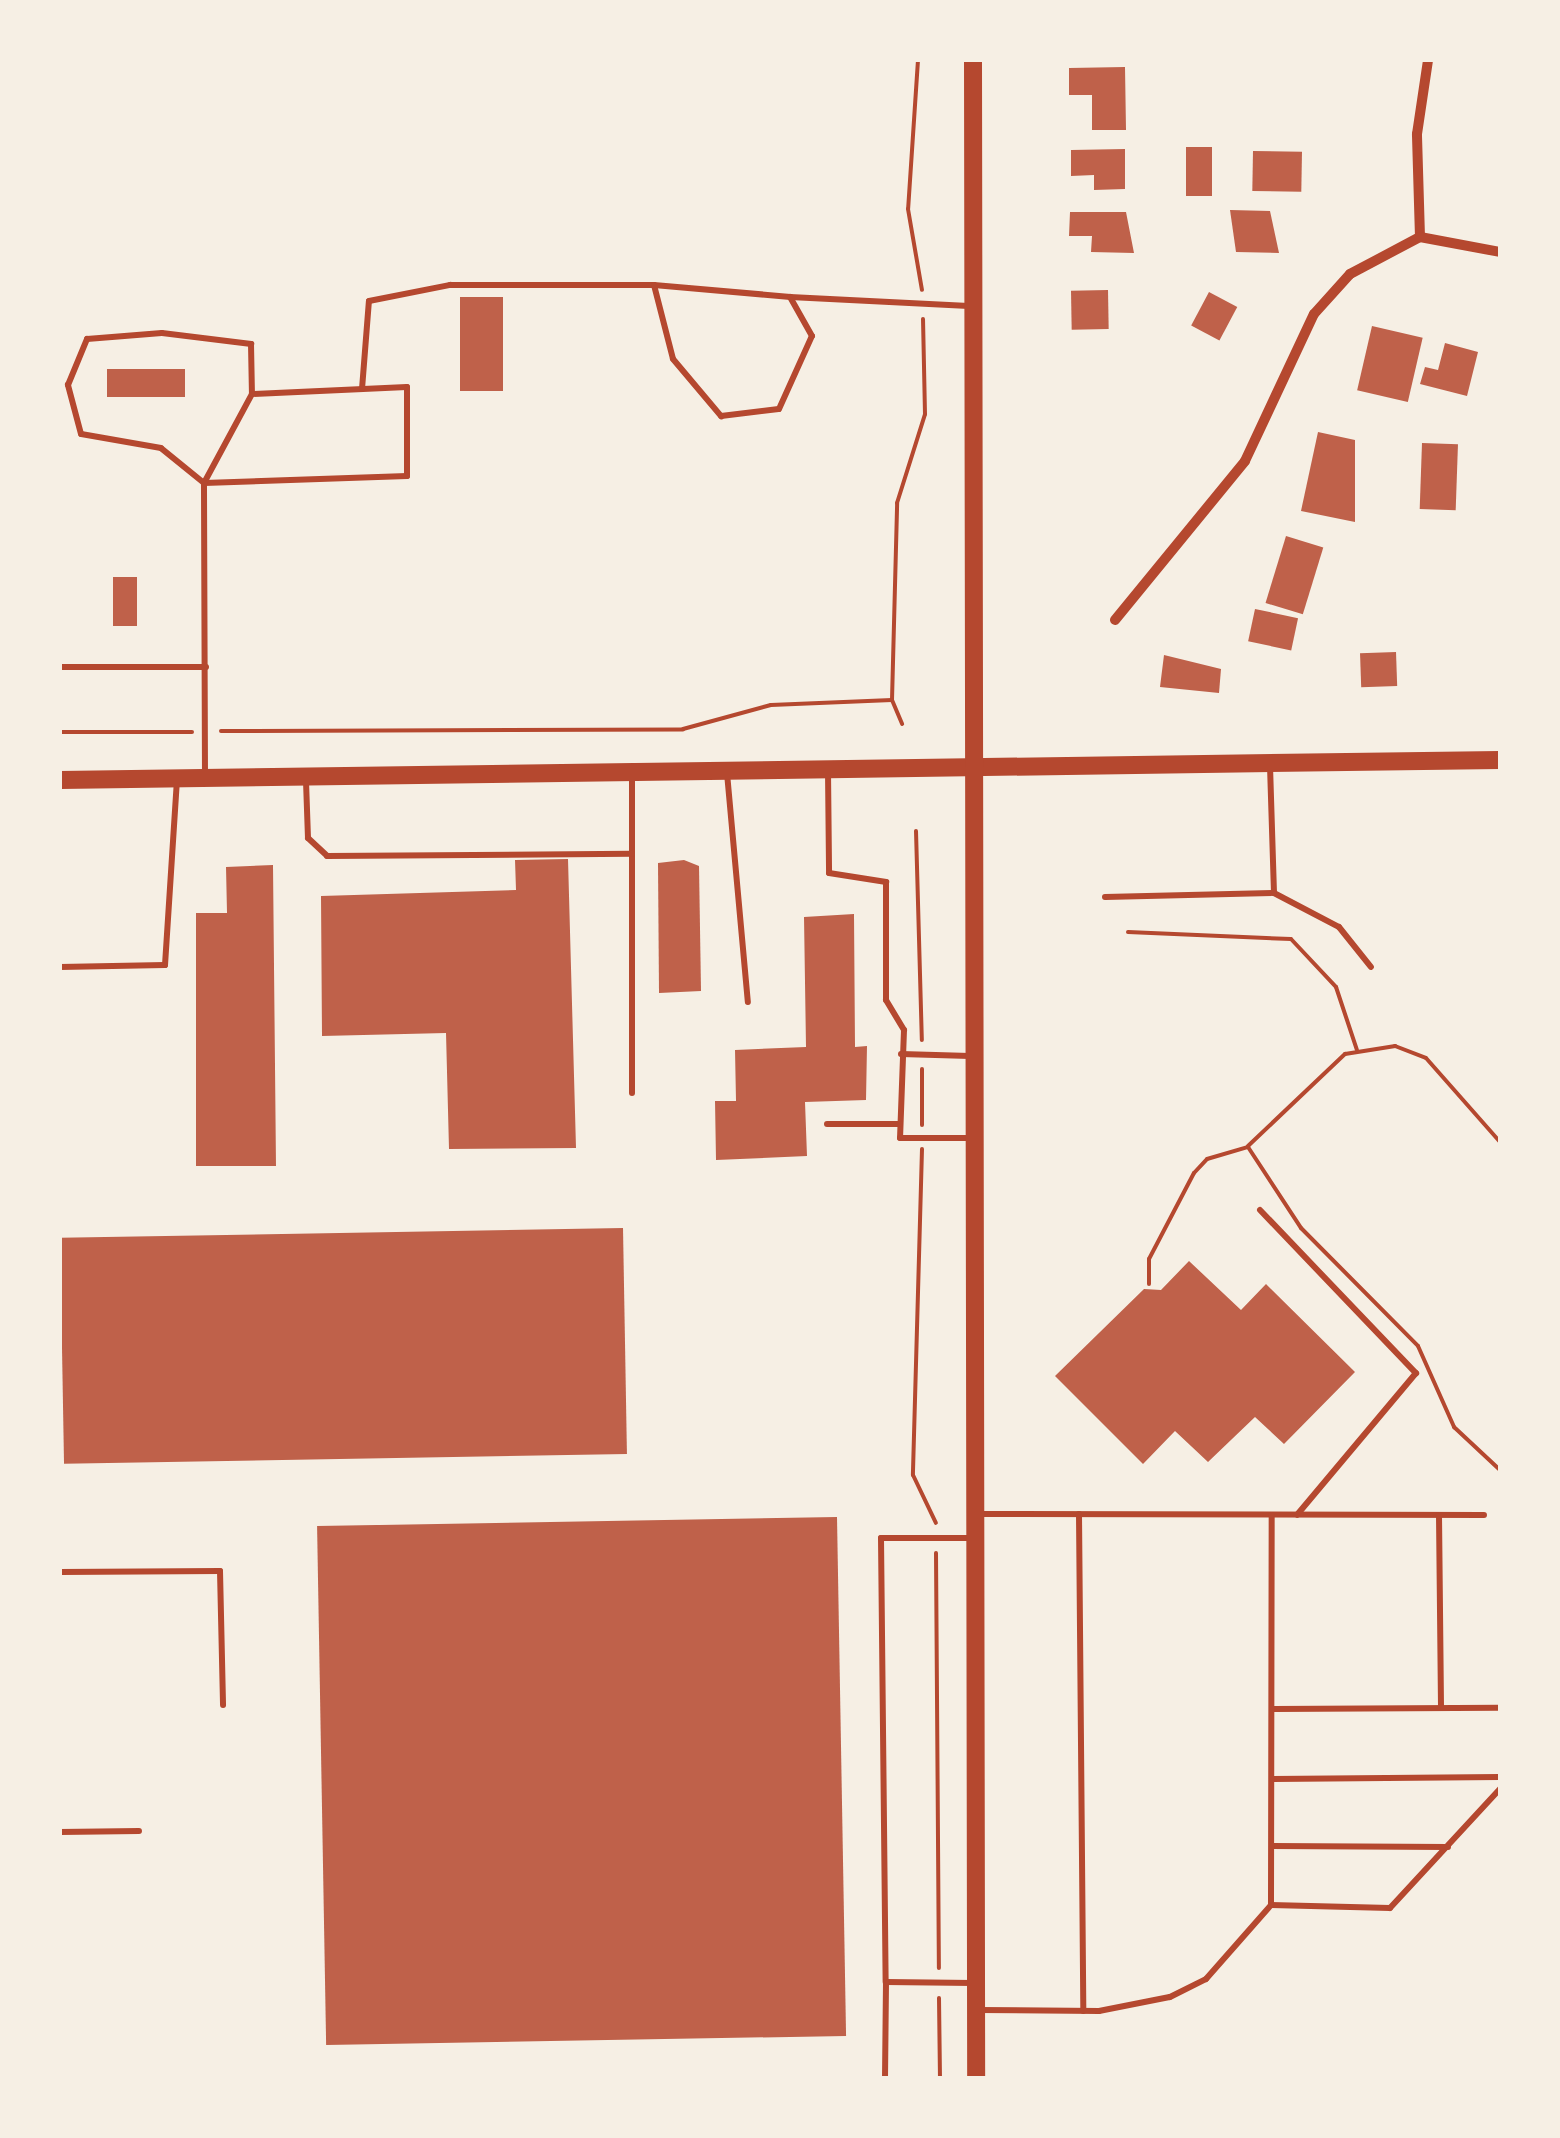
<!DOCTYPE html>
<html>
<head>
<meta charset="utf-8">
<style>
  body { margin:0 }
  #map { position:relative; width:1560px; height:2138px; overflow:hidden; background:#f6efe4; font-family:"Asap Condensed",sans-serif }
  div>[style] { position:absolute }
  .building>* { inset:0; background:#bf614a; transform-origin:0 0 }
  .path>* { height:4px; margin:-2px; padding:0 2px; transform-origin:2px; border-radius:2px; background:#b5482f }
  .service>* { height:6px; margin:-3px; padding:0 3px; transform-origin:3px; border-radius:3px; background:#b5482f }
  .minor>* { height:10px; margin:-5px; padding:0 5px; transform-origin:5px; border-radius:5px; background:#b5482f }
  .tertiary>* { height:18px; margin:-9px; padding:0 9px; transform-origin:9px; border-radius:9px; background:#b5482f }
  .secondary>* { height:18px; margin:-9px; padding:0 9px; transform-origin:9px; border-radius:9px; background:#b5482f }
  span { translate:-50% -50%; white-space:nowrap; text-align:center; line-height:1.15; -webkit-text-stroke:8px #f6efe4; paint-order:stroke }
  .frame { position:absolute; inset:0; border:62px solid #f6efe4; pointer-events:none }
</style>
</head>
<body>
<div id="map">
  <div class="building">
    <i style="clip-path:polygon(1125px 67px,1126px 130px,1092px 130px,1092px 95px,1069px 95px,1069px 68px)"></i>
    <i style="left:1186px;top:147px;width:26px;height:49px"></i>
    <i style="clip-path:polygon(1125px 149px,1125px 189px,1094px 190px,1094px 175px,1071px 176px,1071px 150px)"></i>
    <i style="left:1253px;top:151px;width:49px;height:40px;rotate:1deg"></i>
    <i style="clip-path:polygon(1230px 210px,1270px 211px,1279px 253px,1236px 252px)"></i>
    <i style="clip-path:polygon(1070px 212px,1126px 212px,1134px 253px,1091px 252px,1092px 236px,1069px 236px)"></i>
    <i style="left:1108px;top:290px;width:39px;height:37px;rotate:89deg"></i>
    <i style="left:1209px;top:292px;width:32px;height:38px;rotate:28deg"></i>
    <i style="left:460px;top:297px;width:43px;height:94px"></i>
    <i style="left:1372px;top:326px;width:52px;height:66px;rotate:13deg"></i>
    <i style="clip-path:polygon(1445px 343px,1478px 352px,1467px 396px,1420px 384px,1425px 367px,1438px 370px)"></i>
    <i style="left:107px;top:369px;width:78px;height:28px"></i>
    <i style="clip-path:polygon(1318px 432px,1355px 440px,1355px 522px,1301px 511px)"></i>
    <i style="left:1422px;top:443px;width:36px;height:66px;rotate:2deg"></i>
    <i style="left:1286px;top:536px;width:39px;height:70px;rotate:17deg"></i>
    <i style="left:113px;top:577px;width:24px;height:49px"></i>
    <i style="left:1255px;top:609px;width:44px;height:33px;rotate:12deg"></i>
    <i style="left:1396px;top:652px;width:34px;height:36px;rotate:88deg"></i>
    <i style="clip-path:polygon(1164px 655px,1221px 669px,1219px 693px,1160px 687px)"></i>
    <i style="clip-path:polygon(568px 859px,576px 1148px,449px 1149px,446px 1033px,322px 1036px,321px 896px,516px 890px,515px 860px)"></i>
    <i style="clip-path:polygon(684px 860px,699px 866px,701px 991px,659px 993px,658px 863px)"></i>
    <i style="clip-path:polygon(273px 865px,276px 1166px,196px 1166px,196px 913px,227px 913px,226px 867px)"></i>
    <i style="clip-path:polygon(854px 914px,855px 1047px,867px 1046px,866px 1100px,805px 1102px,807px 1156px,716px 1160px,715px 1101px,736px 1101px,735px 1050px,806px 1047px,804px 917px)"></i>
    <i style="left:623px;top:1228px;width:226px;height:563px;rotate:89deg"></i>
    <i style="clip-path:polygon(1189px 1261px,1241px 1310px,1266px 1284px,1355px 1372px,1284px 1444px,1255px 1417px,1208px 1462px,1175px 1431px,1143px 1464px,1055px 1376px,1144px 1289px,1161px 1290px)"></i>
    <i style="left:837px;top:1517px;width:519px;height:520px;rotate:89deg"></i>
  </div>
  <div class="path">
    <i style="left:918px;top:60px;width:149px;rotate:93.8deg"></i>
    <i style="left:908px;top:209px;width:82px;rotate:80.2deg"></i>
    <i style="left:892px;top:700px;width:197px;rotate:-88.5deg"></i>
    <i style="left:897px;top:503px;width:93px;rotate:-72.5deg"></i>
    <i style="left:925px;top:414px;width:95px;rotate:-91.2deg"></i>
    <i style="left:221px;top:731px;width:462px;rotate:-0.2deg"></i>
    <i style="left:683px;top:729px;width:91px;rotate:-15.3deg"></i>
    <i style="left:771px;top:705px;width:121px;rotate:-2.4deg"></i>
    <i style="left:892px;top:700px;width:26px;rotate:67deg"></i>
    <i style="left:60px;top:732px;width:132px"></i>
    <i style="left:916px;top:831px;width:209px;rotate:88.4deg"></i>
    <i style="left:1128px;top:932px;width:163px;rotate:2.5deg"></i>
    <i style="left:1291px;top:939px;width:66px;rotate:46.8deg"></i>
    <i style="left:1336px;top:987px;width:66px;rotate:71.6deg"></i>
    <i style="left:922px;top:1125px;width:56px;rotate:-90deg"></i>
    <i style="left:1248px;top:1146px;width:134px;rotate:-43.5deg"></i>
    <i style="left:1345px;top:1054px;width:51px;rotate:-9.1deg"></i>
    <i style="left:1395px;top:1046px;width:33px;rotate:21deg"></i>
    <i style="left:1426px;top:1058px;width:112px;rotate:48.6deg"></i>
    <i style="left:922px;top:1149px;width:326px;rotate:91.6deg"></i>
    <i style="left:913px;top:1475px;width:53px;rotate:64.4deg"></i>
    <i style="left:1149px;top:1284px;width:25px;rotate:-90deg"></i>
    <i style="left:1149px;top:1259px;width:97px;rotate:-62.4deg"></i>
    <i style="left:1194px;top:1173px;width:19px;rotate:-47deg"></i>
    <i style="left:1207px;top:1159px;width:43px;rotate:-16.3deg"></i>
    <i style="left:1248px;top:1147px;width:97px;rotate:56.8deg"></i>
    <i style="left:1301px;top:1228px;width:166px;rotate:45.2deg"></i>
    <i style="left:1418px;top:1346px;width:89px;rotate:66deg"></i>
    <i style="left:1454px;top:1427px;width:63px;rotate:43.1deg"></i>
    <i style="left:936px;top:1553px;width:415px;rotate:89.6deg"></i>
    <i style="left:939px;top:1998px;width:80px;rotate:89.3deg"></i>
  </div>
  <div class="service">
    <i style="left:654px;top:285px;width:137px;rotate:5deg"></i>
    <i style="left:407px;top:387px;width:89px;rotate:90deg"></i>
    <i style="left:407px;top:476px;width:203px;rotate:178deg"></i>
    <i style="left:204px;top:483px;width:101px;rotate:-61.7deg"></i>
    <i style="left:252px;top:394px;width:155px;rotate:-2.6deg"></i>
    <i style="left:362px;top:389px;width:88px;rotate:-85.5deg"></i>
    <i style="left:369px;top:301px;width:83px;rotate:-11.2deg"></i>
    <i style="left:450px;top:285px;width:204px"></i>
    <i style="left:654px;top:285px;width:76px;rotate:75.6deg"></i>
    <i style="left:673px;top:359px;width:75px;rotate:49.9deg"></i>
    <i style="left:721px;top:416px;width:58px;rotate:-6.9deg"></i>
    <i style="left:779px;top:409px;width:80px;rotate:-65.7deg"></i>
    <i style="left:812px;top:336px;width:45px;rotate:-119.4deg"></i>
    <i style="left:790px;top:297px;width:179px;rotate:2.9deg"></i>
    <i style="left:60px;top:667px;width:146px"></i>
    <i style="left:828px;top:771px;width:102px;rotate:89.4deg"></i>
    <i style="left:829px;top:873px;width:58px;rotate:9deg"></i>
    <i style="left:886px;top:882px;width:118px;rotate:90deg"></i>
    <i style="left:886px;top:1000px;width:35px;rotate:59deg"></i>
    <i style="left:904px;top:1030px;width:108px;rotate:92.1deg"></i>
    <i style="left:900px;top:1138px;width:71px"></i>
    <i style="left:727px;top:773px;width:230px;rotate:84.8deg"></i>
    <i style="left:632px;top:776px;width:317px;rotate:90deg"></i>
    <i style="left:205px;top:777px;width:294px;rotate:-90.2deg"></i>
    <i style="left:204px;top:483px;width:55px;rotate:-140.9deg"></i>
    <i style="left:161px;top:448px;width:81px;rotate:-170.1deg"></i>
    <i style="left:81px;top:434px;width:51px;rotate:-104.9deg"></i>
    <i style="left:68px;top:385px;width:50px;rotate:-67.6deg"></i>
    <i style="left:87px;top:339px;width:75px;rotate:-4.6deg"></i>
    <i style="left:162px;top:333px;width:90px;rotate:7deg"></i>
    <i style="left:251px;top:344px;width:50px;rotate:88.9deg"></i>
    <i style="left:306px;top:781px;width:57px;rotate:88deg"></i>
    <i style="left:308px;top:838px;width:26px;rotate:43deg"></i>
    <i style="left:327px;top:856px;width:305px;rotate:-0.4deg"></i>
    <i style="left:1274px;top:893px;width:73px;rotate:27.6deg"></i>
    <i style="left:1339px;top:927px;width:51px;rotate:51.3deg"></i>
    <i style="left:1105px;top:897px;width:169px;rotate:-1.4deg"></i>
    <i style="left:1274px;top:893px;width:129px;rotate:-91.8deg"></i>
    <i style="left:60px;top:967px;width:105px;rotate:-1.1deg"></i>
    <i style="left:165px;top:965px;width:185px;rotate:-86.3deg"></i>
    <i style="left:901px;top:1054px;width:69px;rotate:1.7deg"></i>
    <i style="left:827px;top:1124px;width:73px"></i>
    <i style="left:1260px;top:1210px;width:226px;rotate:46.3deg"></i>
    <i style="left:1416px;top:1373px;width:185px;rotate:130deg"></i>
    <i style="left:979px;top:1514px;width:505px;rotate:0.11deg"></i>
    <i style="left:1079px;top:1514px;width:497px;rotate:89.5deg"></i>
    <i style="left:1439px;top:1515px;width:193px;rotate:89.4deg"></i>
    <i style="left:972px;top:1538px;width:91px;rotate:180deg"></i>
    <i style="left:881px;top:1538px;width:444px;rotate:89.4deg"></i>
    <i style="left:886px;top:1982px;width:87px;rotate:0.7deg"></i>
    <i style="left:60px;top:1572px;width:160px;rotate:-0.4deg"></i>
    <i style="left:220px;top:1571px;width:134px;rotate:88.7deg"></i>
    <i style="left:1274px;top:1709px;width:226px;rotate:-0.3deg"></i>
    <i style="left:1273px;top:1779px;width:227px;rotate:-0.5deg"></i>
    <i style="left:60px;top:1832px;width:79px;rotate:-0.7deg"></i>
    <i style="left:1272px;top:1846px;width:176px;rotate:0.3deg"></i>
    <i style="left:1271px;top:1905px;width:119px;rotate:1.4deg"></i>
    <i style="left:1390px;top:1908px;width:162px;rotate:-47.3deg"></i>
    <i style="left:978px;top:2010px;width:121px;rotate:0.5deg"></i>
    <i style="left:1099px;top:2011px;width:72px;rotate:-11.2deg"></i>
    <i style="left:1170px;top:1997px;width:40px;rotate:-26.6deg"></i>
    <i style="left:1206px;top:1979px;width:98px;rotate:-48.7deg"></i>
    <i style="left:1271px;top:1905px;width:390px;rotate:-89.9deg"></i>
    <i style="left:885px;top:2078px;width:96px;rotate:-89.4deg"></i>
  </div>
  <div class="minor">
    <i style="left:1420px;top:237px;width:103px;rotate:-91.7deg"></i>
    <i style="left:1417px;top:134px;width:75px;rotate:-81.5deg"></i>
    <i style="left:1115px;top:620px;width:205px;rotate:-50.7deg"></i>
    <i style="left:1245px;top:461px;width:162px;rotate:-64.9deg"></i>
    <i style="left:1314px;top:314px;width:54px;rotate:-48deg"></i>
    <i style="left:1350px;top:274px;width:79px;rotate:-27.9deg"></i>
    <i style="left:1420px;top:237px;width:81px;rotate:10.6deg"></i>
  </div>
  <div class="tertiary">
    <i style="left:60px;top:780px;width:1440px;rotate:-0.8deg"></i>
  </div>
  <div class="secondary">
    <i style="left:973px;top:60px;width:2018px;rotate:89.91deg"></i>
  </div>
  <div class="frame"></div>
</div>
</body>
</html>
